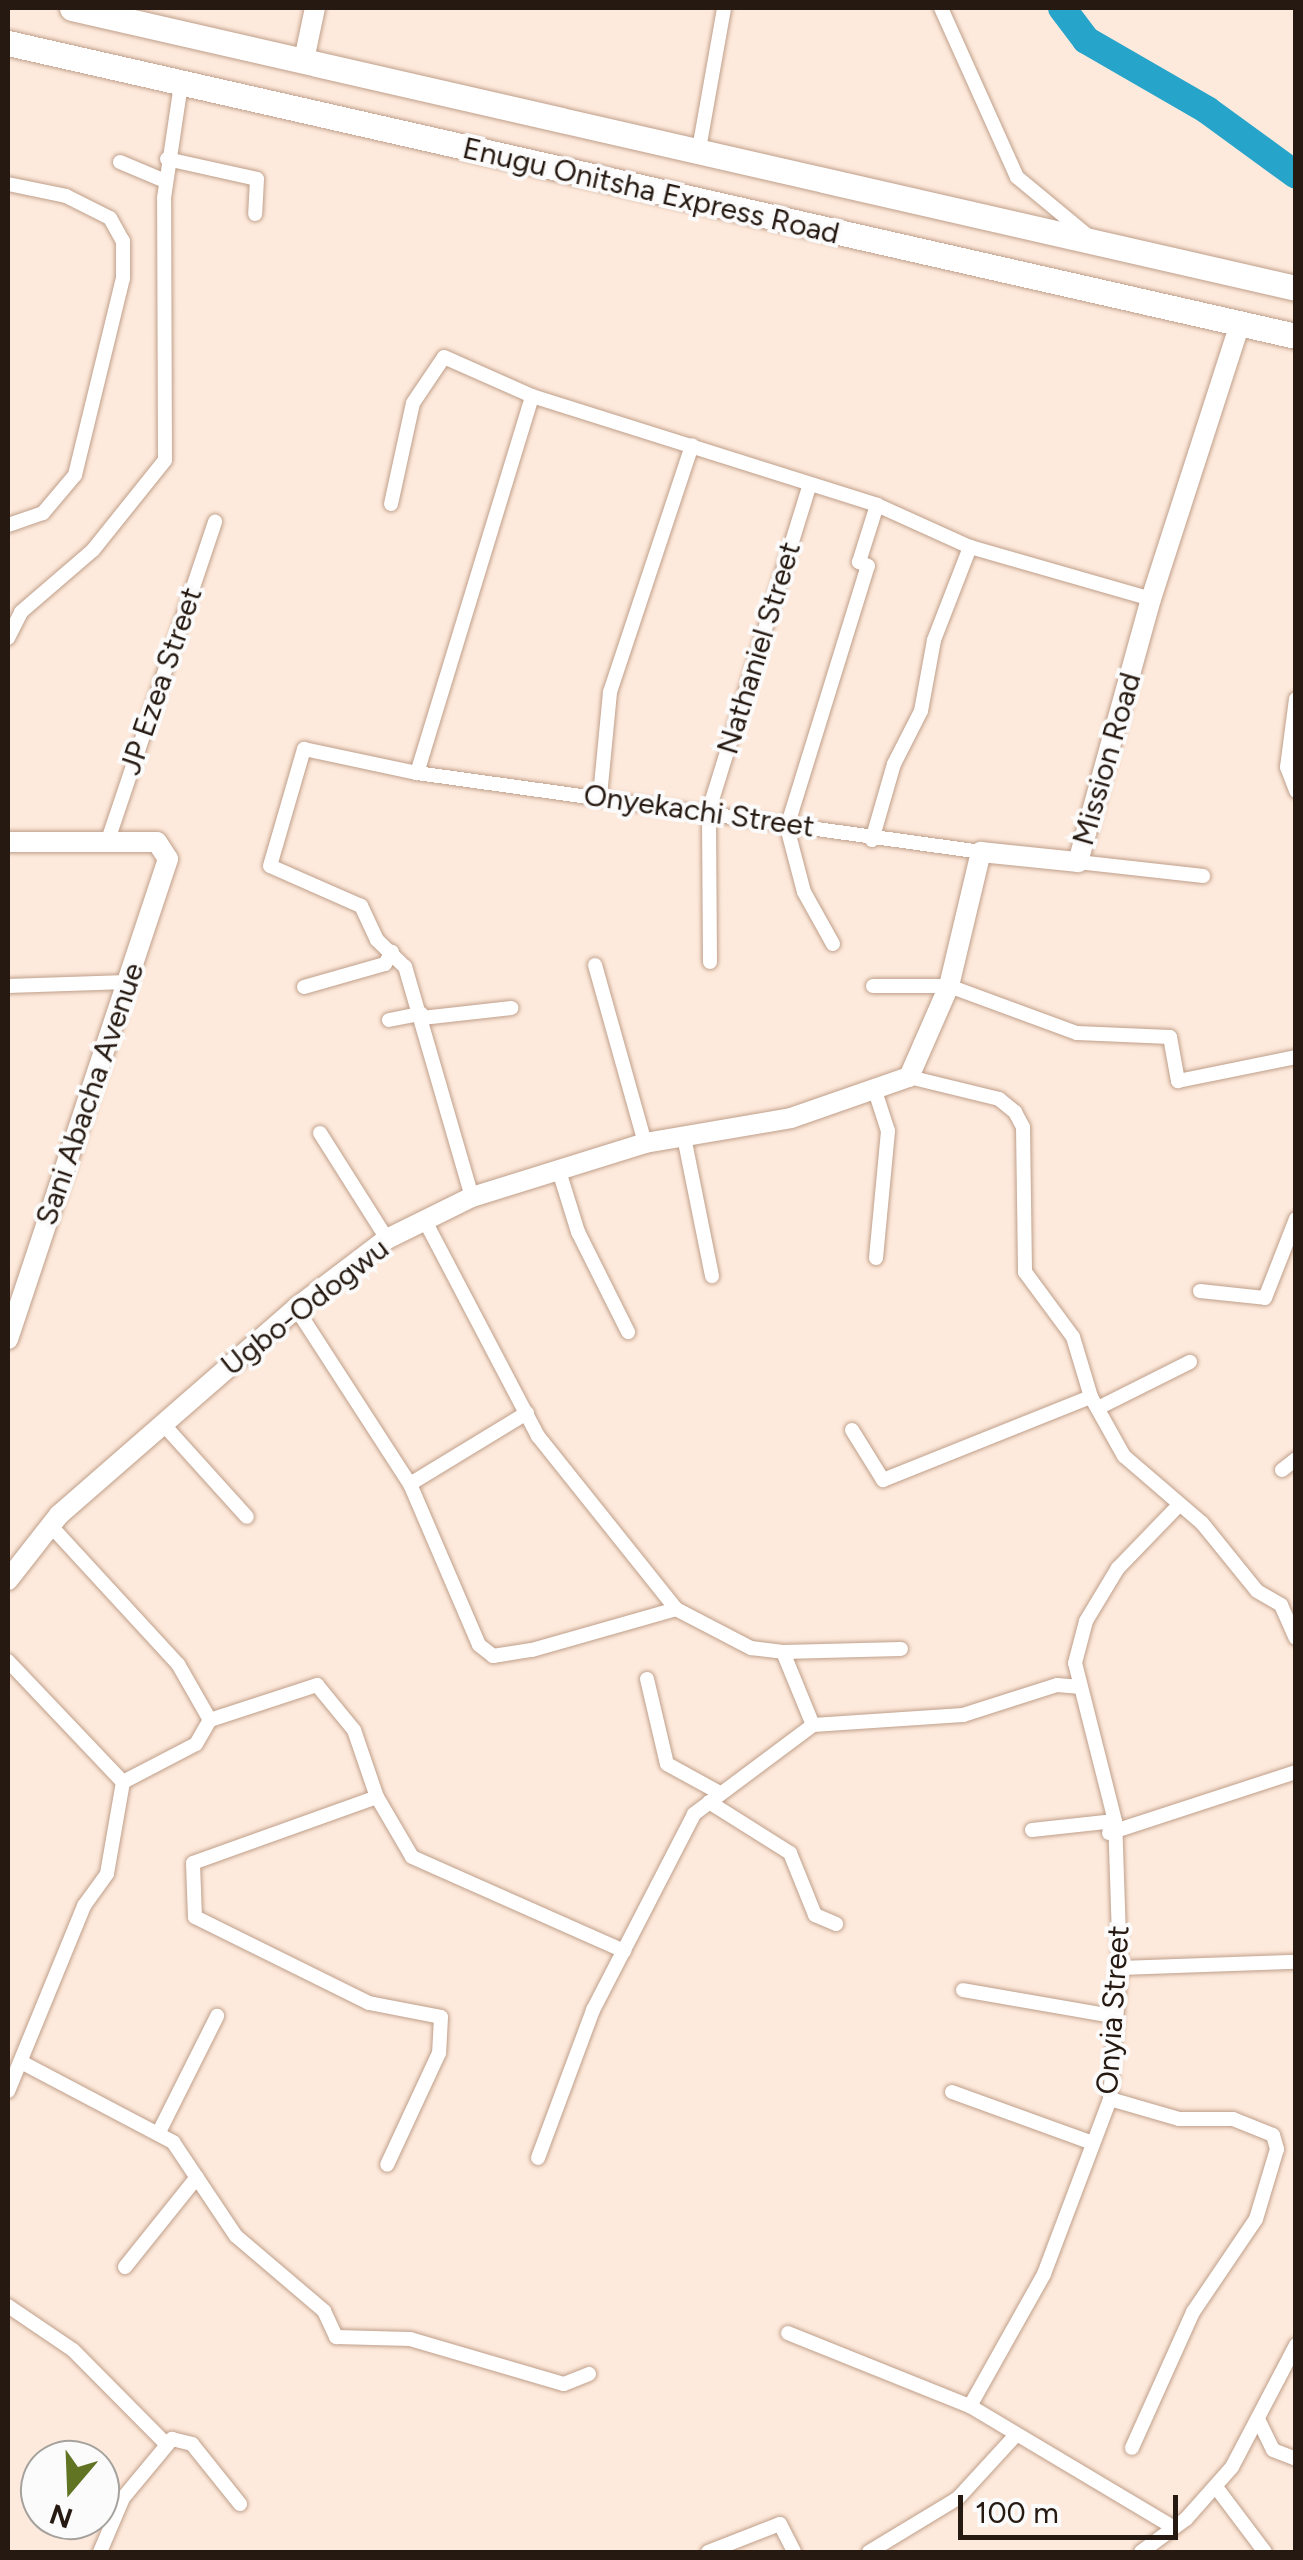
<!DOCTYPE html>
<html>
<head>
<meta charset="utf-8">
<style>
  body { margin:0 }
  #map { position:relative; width:1303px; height:2560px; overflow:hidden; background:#feeadc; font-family:Figtree,sans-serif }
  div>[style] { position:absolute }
  .river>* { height:28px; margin:-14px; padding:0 14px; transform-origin:14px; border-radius:14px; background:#26a4ca }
  .roads { filter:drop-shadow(0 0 2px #bf9f8a) drop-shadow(0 0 2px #bf9f8a) }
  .street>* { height:14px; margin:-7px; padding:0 7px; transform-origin:7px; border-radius:7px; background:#fff }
  .secondary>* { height:20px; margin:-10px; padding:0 10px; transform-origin:10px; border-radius:10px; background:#fff }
  .highway>* { height:25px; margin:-12.5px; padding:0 12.5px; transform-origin:12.5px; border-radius:12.5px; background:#fff }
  span { translate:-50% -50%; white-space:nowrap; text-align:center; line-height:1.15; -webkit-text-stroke:8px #fbfbfb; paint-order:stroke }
  .street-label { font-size:30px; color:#251911 }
  .frame { position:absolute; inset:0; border:10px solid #251911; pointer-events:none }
  .north { position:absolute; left:20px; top:2440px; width:100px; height:100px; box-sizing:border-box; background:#fbfbfb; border:2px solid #a5a19d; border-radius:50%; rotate:199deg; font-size:28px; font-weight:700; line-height:40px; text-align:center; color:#251911 }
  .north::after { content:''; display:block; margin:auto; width:35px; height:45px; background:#607424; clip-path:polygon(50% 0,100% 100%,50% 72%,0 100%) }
  .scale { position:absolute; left:958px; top:2495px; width:220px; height:45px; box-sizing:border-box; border:5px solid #251911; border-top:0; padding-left:12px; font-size:30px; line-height:35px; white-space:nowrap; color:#251911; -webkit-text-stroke:8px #fbfbfb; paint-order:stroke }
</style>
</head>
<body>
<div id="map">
  <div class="river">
    <i style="left:1062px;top:8px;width:40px;rotate:53deg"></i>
    <i style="left:1086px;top:40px;width:140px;rotate:30deg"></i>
    <i style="left:1207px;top:110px;width:110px;rotate:36.1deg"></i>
  </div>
  <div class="roads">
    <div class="street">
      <i style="left:941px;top:8px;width:185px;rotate:65.8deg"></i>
      <i style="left:1017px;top:177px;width:92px;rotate:39.7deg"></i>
      <i style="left:699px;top:149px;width:143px;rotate:-79.9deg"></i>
      <i style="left:167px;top:159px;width:92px;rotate:12.5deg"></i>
      <i style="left:257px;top:179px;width:35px;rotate:93deg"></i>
      <i style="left:120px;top:162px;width:49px;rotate:22.9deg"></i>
      <i style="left:8px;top:184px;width:59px;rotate:11.7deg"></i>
      <i style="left:66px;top:196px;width:49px;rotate:26.6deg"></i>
      <i style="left:110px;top:218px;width:26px;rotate:61deg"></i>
      <i style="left:123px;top:241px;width:37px;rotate:90deg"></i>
      <i style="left:123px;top:278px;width:203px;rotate:103.7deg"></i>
      <i style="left:75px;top:475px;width:50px;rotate:130.1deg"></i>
      <i style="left:43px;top:513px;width:37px;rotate:161deg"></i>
      <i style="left:391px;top:504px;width:103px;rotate:-77.7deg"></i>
      <i style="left:413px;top:403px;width:55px;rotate:-56deg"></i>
      <i style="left:444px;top:357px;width:96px;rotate:23.9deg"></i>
      <i style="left:532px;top:396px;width:362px;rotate:17.5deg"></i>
      <i style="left:877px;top:505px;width:102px;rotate:24.3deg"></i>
      <i style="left:970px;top:547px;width:188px;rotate:16deg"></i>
      <i style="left:8px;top:638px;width:29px;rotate:-63deg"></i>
      <i style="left:21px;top:612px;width:95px;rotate:-40.7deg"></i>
      <i style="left:93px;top:550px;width:115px;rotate:-51.3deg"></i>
      <i style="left:165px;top:460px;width:262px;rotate:-90.2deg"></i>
      <i style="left:164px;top:198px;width:115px;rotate:-81.5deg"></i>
      <i style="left:1296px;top:699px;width:69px;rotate:97.5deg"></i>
      <i style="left:1287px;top:767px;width:26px;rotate:69deg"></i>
      <i style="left:417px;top:773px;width:394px;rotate:-73deg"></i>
      <i style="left:600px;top:796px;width:104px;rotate:-84.5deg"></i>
      <i style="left:610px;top:692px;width:260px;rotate:-71.6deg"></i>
      <i style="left:108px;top:840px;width:336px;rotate:-71.4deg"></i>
      <i style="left:872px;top:840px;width:79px;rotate:-73.9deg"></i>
      <i style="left:894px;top:764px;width:59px;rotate:-63deg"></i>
      <i style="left:921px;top:711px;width:72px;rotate:-79.6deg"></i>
      <i style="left:934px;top:640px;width:100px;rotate:-68.8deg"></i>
      <i style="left:1078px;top:862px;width:126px;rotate:6.4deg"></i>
      <i style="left:833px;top:944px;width:60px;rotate:-119.1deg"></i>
      <i style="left:804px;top:892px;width:67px;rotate:-104.7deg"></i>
      <i style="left:787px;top:827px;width:273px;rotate:-72.8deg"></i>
      <i style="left:868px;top:566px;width:10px;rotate:-156deg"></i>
      <i style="left:859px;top:562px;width:60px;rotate:-72.5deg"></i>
      <i style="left:710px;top:962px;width:152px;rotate:-90.4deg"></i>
      <i style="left:709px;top:810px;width:339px;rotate:-72.8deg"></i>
      <i style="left:595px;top:965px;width:185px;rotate:74.3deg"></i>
      <i style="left:8px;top:986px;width:119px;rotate:-1.9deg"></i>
      <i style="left:873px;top:986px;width:76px"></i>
      <i style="left:949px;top:986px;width:136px;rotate:20.2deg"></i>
      <i style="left:1077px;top:1033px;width:93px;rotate:2.5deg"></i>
      <i style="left:1170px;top:1037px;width:45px;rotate:79.7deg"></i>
      <i style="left:1178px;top:1081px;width:120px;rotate:-11.5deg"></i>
      <i style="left:304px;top:987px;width:84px;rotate:-15.9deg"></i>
      <i style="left:385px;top:964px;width:14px;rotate:-60deg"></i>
      <i style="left:422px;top:1018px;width:90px;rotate:-6.4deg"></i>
      <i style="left:389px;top:1020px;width:33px;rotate:-11deg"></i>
      <i style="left:909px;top:1077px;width:93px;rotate:13.7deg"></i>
      <i style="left:999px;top:1099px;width:21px;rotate:39deg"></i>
      <i style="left:1015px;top:1112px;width:17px;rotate:62deg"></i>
      <i style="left:1023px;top:1127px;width:145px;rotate:89.2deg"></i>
      <i style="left:1025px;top:1272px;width:81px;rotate:53.6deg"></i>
      <i style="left:1073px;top:1337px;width:63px;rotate:73.3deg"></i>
      <i style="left:1091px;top:1397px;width:68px;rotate:60.8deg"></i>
      <i style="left:1124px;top:1456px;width:103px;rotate:40.7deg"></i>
      <i style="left:1202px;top:1523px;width:87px;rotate:51deg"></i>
      <i style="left:1257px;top:1591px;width:28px;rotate:30deg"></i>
      <i style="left:320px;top:1133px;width:125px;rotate:57.7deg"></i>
      <i style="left:684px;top:1137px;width:142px;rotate:78.6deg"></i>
      <i style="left:559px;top:1171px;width:64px;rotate:72.7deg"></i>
      <i style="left:578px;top:1232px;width:112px;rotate:63.4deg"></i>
      <i style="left:472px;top:1197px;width:240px;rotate:-106.2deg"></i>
      <i style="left:405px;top:967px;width:39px;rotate:-136deg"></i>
      <i style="left:377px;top:940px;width:38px;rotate:-115deg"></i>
      <i style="left:361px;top:906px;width:99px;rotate:-156.3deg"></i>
      <i style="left:270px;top:866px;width:122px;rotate:-73.8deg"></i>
      <i style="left:304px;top:749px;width:116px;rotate:12deg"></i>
      <i style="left:417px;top:773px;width:570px;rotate:7.97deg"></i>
      <i style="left:425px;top:1221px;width:243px;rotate:62.3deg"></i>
      <i style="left:538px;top:1436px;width:221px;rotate:51.4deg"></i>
      <i style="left:876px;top:1258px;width:128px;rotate:-84.6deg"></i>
      <i style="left:888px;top:1131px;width:40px;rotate:-108deg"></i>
      <i style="left:1200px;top:1291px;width:65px;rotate:6.1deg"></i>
      <i style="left:1265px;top:1298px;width:85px;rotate:-68.6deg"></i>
      <i style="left:296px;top:1308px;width:210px;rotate:57.1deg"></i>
      <i style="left:410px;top:1484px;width:175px;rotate:66.8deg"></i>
      <i style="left:479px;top:1645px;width:18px;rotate:38deg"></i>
      <i style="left:493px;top:1656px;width:39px;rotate:-9deg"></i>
      <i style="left:532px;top:1650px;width:150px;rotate:-15.9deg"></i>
      <i style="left:676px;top:1609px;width:85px;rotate:27.5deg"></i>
      <i style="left:751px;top:1648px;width:32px;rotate:7deg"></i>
      <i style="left:783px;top:1652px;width:79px;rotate:67.7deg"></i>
      <i style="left:1098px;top:1408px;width:103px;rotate:-26.6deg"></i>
      <i style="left:163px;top:1424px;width:125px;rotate:47.9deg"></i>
      <i style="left:852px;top:1430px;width:59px;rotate:58.2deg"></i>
      <i style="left:883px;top:1480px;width:224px;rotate:-21.8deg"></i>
      <i style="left:1282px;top:1470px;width:18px;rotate:-38deg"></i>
      <i style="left:410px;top:1484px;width:137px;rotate:-31.3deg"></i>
      <i style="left:50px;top:1525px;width:189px;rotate:47.4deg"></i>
      <i style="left:178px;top:1664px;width:64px;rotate:60.3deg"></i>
      <i style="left:1281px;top:1605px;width:36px;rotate:66deg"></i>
      <i style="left:783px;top:1652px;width:118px;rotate:-1.5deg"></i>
      <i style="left:8px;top:1661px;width:167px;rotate:46.5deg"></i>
      <i style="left:123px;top:1782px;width:93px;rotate:99.9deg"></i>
      <i style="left:107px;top:1874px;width:39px;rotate:126deg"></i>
      <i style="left:84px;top:1906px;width:200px;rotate:112.3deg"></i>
      <i style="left:647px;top:1679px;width:87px;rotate:76.8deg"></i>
      <i style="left:667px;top:1764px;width:60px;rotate:28.7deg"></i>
      <i style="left:123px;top:1782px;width:82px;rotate:-27.5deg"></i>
      <i style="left:196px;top:1744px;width:28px;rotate:-60deg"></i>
      <i style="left:210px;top:1720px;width:113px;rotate:-18.1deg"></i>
      <i style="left:317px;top:1685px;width:58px;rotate:50.6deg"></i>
      <i style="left:354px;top:1730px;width:71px;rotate:71.1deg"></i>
      <i style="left:377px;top:1797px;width:69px;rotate:59.7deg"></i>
      <i style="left:412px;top:1857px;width:232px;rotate:23.9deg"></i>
      <i style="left:377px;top:1797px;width:195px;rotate:160.3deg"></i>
      <i style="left:193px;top:1863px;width:54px;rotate:87.9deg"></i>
      <i style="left:195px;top:1917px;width:194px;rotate:26.3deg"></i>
      <i style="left:369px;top:2003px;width:73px;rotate:11deg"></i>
      <i style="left:441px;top:2017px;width:36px;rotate:93deg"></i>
      <i style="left:439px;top:2053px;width:123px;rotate:114.9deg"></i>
      <i style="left:709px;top:1802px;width:96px;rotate:32.2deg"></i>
      <i style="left:790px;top:1853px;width:67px;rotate:68deg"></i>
      <i style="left:815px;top:1915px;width:23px;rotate:23deg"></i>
      <i style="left:1032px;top:1830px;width:83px;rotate:-6.2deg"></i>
      <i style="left:1109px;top:1833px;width:197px;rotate:-18.1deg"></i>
      <i style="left:1120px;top:1968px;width:176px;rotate:-2deg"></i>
      <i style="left:963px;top:1990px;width:151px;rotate:9.9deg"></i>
      <i style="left:23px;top:2063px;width:170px;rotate:27.8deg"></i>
      <i style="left:173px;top:2142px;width:113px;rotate:56.2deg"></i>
      <i style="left:236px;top:2236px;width:116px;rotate:40.4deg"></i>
      <i style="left:324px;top:2311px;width:29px;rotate:65deg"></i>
      <i style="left:336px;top:2337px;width:74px;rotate:1.5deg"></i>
      <i style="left:410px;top:2339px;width:160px;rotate:16.3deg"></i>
      <i style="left:564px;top:2384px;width:27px;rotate:-22deg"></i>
      <i style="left:952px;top:2092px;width:150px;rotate:19.9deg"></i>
      <i style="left:1110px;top:2099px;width:72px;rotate:16.2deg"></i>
      <i style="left:1179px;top:2119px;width:54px"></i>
      <i style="left:1233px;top:2119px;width:43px;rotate:21.8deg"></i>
      <i style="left:1273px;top:2135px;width:15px;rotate:74deg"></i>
      <i style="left:1277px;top:2149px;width:73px;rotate:106.7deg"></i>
      <i style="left:1256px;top:2219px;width:112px;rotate:124.1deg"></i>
      <i style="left:1193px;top:2312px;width:149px;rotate:114.2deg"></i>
      <i style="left:159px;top:2132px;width:130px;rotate:-63.4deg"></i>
      <i style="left:538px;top:2158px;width:158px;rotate:-69.6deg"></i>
      <i style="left:593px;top:2010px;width:220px;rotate:-62.7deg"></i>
      <i style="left:694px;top:1814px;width:149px;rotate:-36.8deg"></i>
      <i style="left:813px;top:1725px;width:150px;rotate:-3.8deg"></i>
      <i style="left:963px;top:1715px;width:99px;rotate:-17.7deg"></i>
      <i style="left:1057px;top:1685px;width:21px;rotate:5deg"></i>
      <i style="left:125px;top:2267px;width:115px;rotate:-51.3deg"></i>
      <i style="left:8px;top:2306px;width:78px;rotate:34.1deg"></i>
      <i style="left:73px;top:2350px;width:129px;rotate:45.3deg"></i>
      <i style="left:788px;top:2333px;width:196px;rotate:21.9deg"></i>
      <i style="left:970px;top:2406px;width:234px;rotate:30.8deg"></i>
      <i style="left:970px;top:2406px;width:151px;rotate:-60.7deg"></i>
      <i style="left:1044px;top:2274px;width:187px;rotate:-69.3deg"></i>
      <i style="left:1110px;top:2099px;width:131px;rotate:-85.6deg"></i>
      <i style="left:1120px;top:1968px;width:147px;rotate:-91.9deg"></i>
      <i style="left:1115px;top:1821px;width:163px;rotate:-104.2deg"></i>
      <i style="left:1075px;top:1663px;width:43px;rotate:-75.3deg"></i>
      <i style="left:1086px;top:1621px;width:62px;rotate:-58.9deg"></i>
      <i style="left:1118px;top:1568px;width:86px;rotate:-45.9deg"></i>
      <i style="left:1258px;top:2419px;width:34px;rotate:64deg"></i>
      <i style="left:1273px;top:2450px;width:25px;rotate:21deg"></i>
      <i style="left:1216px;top:2487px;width:81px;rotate:53deg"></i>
      <i style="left:100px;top:2552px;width:59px;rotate:-66.9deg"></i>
      <i style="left:123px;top:2498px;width:77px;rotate:-50.3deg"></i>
      <i style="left:172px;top:2439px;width:21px;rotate:14deg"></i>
      <i style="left:192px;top:2444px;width:77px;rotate:51.3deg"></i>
      <i style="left:708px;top:2552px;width:77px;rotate:-21.3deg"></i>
      <i style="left:780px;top:2524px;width:31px;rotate:63deg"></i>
      <i style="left:869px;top:2552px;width:104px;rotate:-31.2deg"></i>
      <i style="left:958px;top:2498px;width:86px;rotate:-47.4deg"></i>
      <i style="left:1141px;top:2552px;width:56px;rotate:-36.3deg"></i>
      <i style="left:1186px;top:2519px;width:69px;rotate:-48.5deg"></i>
      <i style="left:1232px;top:2467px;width:138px;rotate:-62.3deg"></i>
    </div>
    <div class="secondary">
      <i style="left:304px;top:60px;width:53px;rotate:-78.1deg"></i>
      <i style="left:8px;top:842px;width:149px"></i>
      <i style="left:157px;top:842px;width:20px;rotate:57deg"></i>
      <i style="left:168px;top:859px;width:506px;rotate:108.43deg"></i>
      <i style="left:8px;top:1580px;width:83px;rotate:-51.9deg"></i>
      <i style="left:59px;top:1515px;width:315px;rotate:-41.1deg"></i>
      <i style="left:296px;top:1308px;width:114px;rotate:-37.2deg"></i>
      <i style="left:387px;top:1239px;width:95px;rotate:-26.3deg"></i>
      <i style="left:472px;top:1197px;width:181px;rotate:-17.3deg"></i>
      <i style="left:645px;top:1143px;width:148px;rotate:-9.7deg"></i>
      <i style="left:791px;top:1118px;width:125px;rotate:-19.2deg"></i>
      <i style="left:909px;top:1077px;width:99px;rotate:-66.3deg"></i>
      <i style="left:949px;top:986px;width:138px;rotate:-76.6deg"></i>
      <i style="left:981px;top:852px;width:98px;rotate:5.9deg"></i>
      <i style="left:1078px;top:862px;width:273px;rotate:-74.5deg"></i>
      <i style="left:1151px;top:599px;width:289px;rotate:-72.1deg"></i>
    </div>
    <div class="highway">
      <i style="left:72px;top:8px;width:1256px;rotate:12.89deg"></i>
      <i style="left:8px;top:43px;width:1321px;rotate:12.82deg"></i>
    </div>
  </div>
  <div class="street-label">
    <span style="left:651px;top:191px;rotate:13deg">Enugu Onitsha Express Road</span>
    <span style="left:759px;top:648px;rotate:-73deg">Nathaniel Street</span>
    <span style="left:161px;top:681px;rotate:-71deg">JP Ezea Street</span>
    <span style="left:1107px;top:759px;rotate:-74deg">Mission Road</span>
    <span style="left:699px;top:811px;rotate:8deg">Onyekachi Street</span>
    <span style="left:90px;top:1094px;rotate:-71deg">Sani Abacha Avenue</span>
    <span style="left:305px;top:1307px;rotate:-38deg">Ugbo-Odogwu</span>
    <span style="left:1113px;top:2010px;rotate:-86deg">Onyia Street</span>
  </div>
  <div class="frame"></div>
  <div class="north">N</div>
  <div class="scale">100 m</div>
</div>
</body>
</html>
